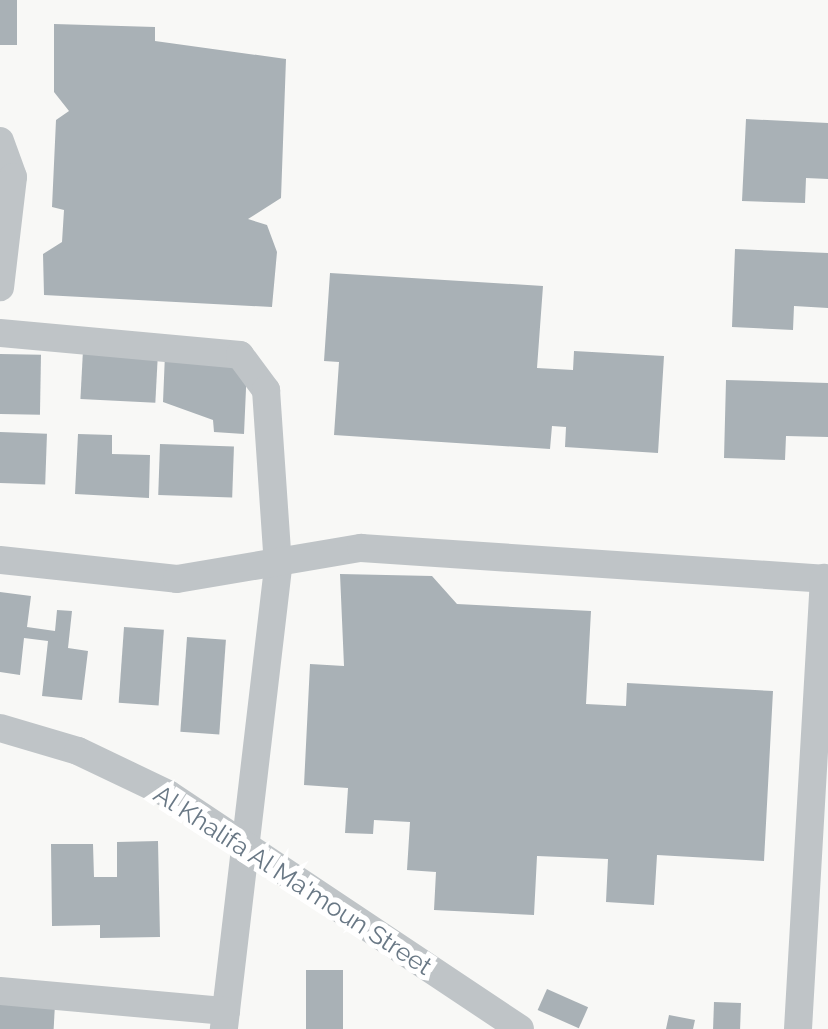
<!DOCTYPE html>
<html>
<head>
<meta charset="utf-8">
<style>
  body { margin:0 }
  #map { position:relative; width:828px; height:1029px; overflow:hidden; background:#f8f8f6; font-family:Raleway,sans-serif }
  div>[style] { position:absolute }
  .building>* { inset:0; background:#a9b1b6; transform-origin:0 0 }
  .street>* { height:28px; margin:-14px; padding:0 14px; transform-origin:14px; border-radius:14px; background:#bfc4c7 }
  span { translate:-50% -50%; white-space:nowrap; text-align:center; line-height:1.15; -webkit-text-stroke:10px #fff; paint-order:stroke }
  .street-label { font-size:25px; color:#697885 }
</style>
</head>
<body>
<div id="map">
  <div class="building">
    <i style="left:0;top:0;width:17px;height:45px"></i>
    <i style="clip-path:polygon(54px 24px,155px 27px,155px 41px,286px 59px,281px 198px,248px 219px,267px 225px,277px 252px,272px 307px,44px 295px,43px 254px,62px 242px,64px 210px,52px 207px,56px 120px,69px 111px,54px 92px)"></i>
    <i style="clip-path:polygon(746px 119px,828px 123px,828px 179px,806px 178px,805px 203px,742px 201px)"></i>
    <i style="clip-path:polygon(735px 249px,828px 253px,828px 308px,794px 306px,793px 330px,732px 327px)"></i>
    <i style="clip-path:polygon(330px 273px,543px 286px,537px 368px,573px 370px,574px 351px,664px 356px,658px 453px,565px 447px,566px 427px,552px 426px,550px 449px,334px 435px,339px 362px,324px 361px)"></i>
    <i style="left:83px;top:350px;width:75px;height:49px;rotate:3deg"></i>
    <i style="left:0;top:354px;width:41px;height:60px;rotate:1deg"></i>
    <i style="clip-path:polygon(165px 354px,247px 366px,244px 434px,214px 432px,213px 420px,163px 402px)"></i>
    <i style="clip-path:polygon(726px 380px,828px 383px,828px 437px,786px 436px,785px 460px,724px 458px)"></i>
    <i style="left:0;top:432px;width:47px;height:51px;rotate:2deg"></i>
    <i style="clip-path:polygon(78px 434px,112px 435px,112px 454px,150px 455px,149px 498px,75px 494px)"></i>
    <i style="left:160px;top:444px;width:74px;height:51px;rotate:2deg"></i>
    <i style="clip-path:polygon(340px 574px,432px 576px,457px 604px,591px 611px,586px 704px,626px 706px,627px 683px,773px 691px,764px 861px,657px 855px,654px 905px,606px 902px,608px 859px,537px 856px,534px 915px,434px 910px,436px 872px,407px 870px,410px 822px,374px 820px,373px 834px,345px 833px,348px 788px,304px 785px,310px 664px,344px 666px)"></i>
    <i style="clip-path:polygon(0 592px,31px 596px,27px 627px,55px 631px,57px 610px,72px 611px,68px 648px,88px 651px,82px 700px,42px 696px,48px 641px,24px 638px,20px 675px,0 672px)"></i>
    <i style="left:124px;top:627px;width:40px;height:76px;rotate:4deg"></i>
    <i style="left:187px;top:637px;width:39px;height:95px;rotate:4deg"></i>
    <i style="clip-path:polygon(158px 841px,160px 937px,100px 938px,100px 925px,52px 926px,51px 844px,93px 844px,94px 877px,117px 877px,117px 842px)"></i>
    <i style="left:306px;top:970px;width:37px;height:59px"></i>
    <i style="left:547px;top:989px;width:45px;height:23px;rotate:24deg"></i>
    <i style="left:0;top:1002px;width:55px;height:27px;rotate:3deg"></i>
    <i style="left:714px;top:1002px;width:27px;height:27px;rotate:2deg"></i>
    <i style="clip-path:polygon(669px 1015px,695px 1020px,693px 1029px,666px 1029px)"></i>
  </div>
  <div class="street">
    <i style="left:0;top:141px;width:38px;rotate:70deg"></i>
    <i style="left:13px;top:177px;width:111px;rotate:96.7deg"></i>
    <i style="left:0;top:333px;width:241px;rotate:5.2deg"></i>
    <i style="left:240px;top:355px;width:44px;rotate:53.4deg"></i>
    <i style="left:266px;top:390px;width:178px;rotate:86.1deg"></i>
    <i style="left:278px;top:568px;width:464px;rotate:96.7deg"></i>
    <i style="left:0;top:560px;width:178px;rotate:6.1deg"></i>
    <i style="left:177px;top:579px;width:187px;rotate:-9.6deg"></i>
    <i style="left:361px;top:548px;width:468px;rotate:3.8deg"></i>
    <i style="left:0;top:728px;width:81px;rotate:16.4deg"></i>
    <i style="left:78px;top:751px;width:100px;rotate:25.5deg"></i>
    <i style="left:168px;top:794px;width:423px;rotate:33.7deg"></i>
    <i style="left:0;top:991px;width:227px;rotate:5.1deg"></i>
    <i style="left:798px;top:1029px;width:452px;rotate:-86.7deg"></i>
  </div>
  <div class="street-label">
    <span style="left:293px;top:880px;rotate:33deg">Al Khalifa Al Ma'moun Street</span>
  </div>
</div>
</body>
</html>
